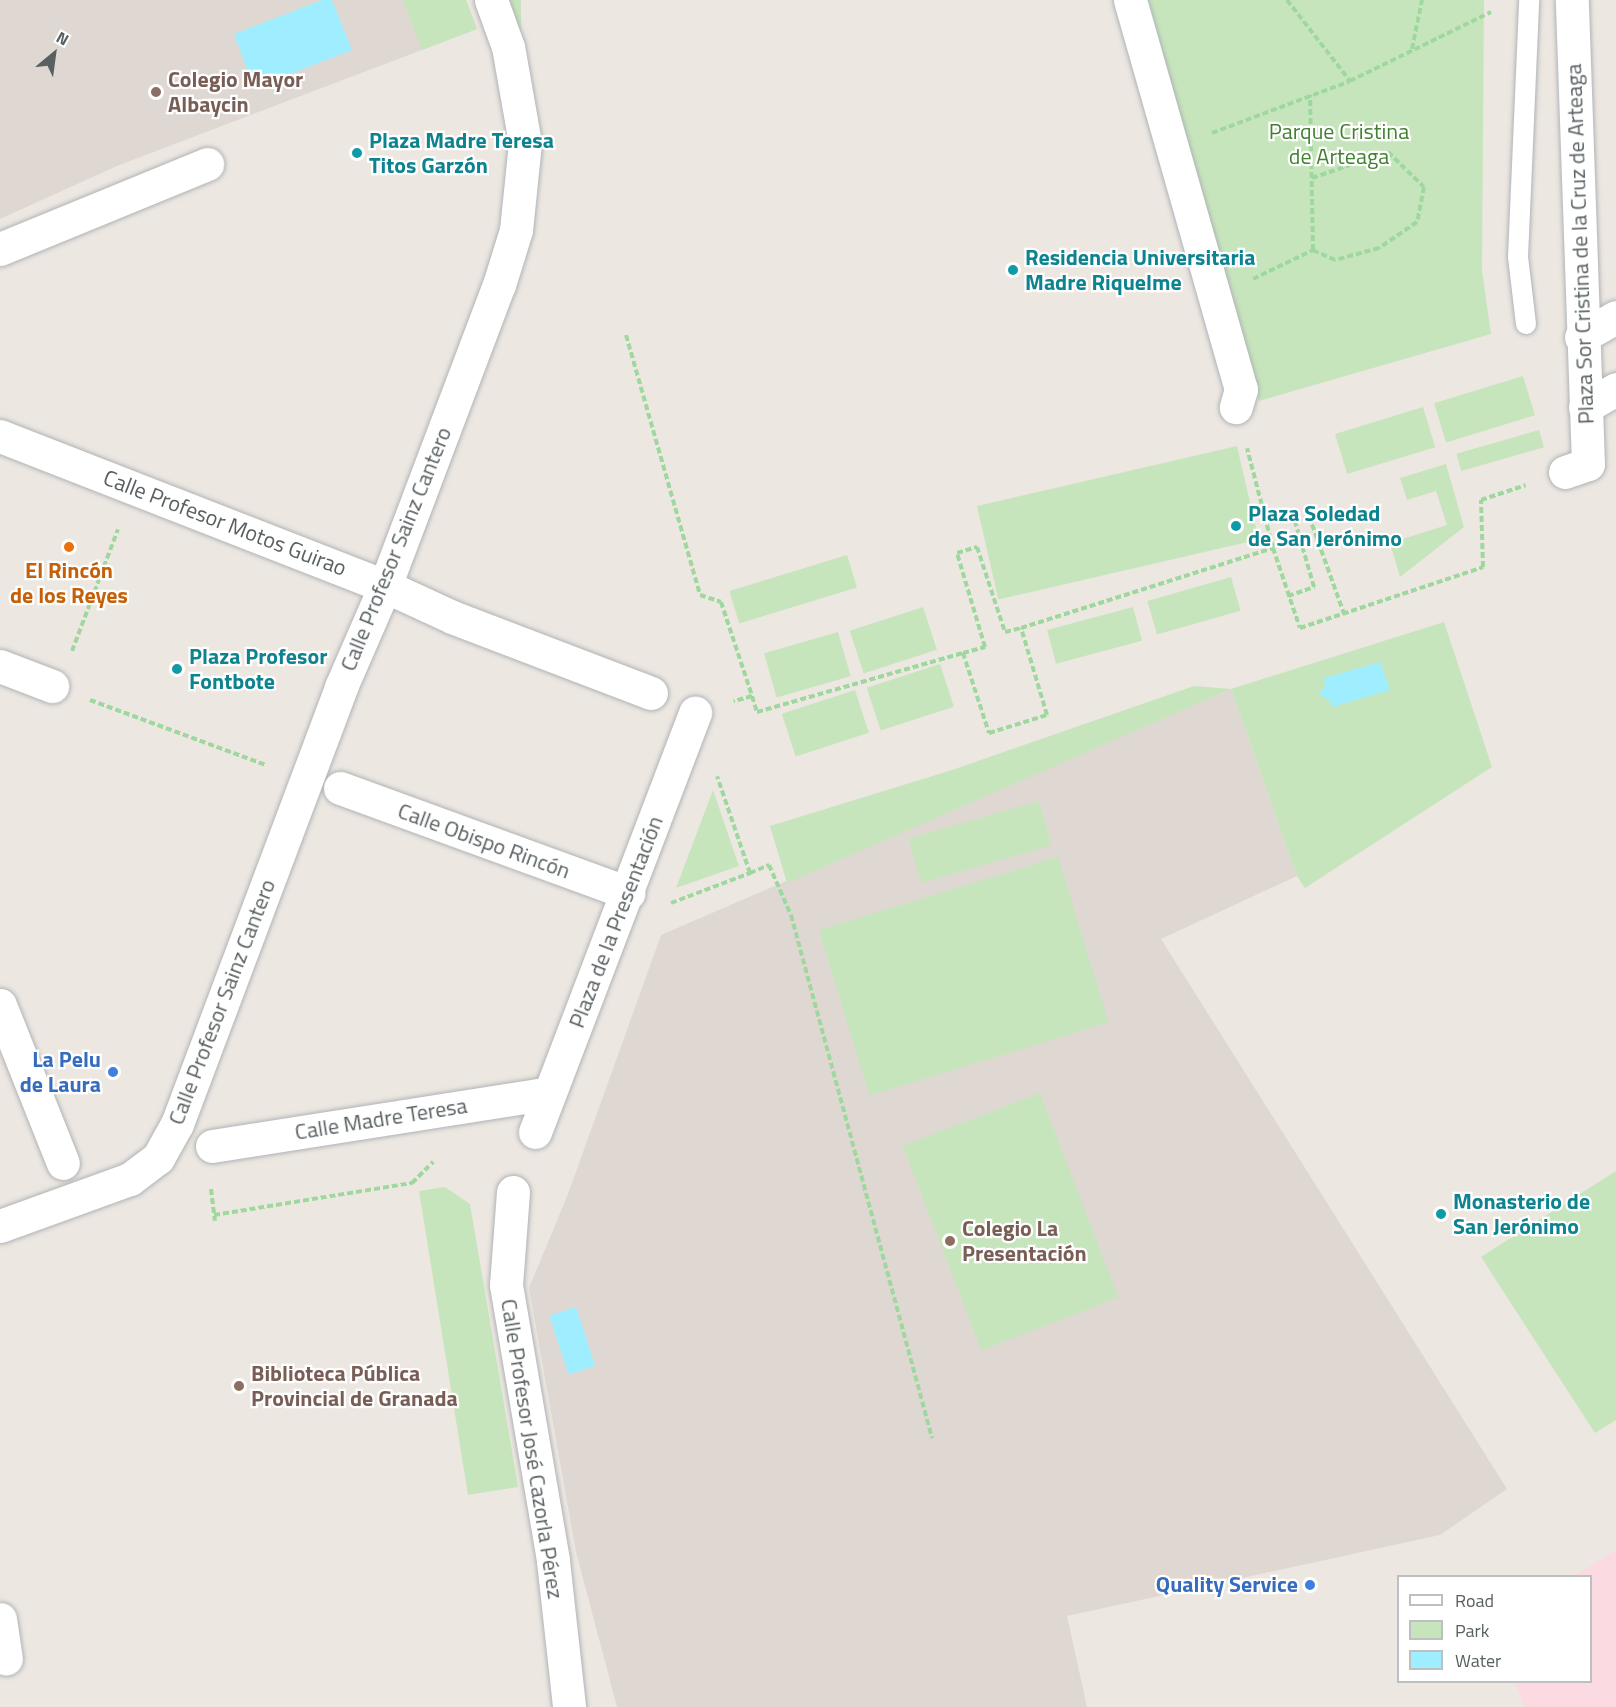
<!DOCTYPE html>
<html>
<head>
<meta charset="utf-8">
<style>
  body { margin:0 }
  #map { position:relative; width:1616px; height:1707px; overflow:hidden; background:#ede7e1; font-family:"Titillium Web",sans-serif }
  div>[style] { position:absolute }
  .education>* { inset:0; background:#dfd8d2 }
  .medical>* { inset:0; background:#fbdbe1 }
  .green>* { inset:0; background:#c7e5bc; transform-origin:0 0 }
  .water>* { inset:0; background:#9feeff; transform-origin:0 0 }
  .path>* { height:4px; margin-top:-2px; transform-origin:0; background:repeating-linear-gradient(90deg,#9fd89f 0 6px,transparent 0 9px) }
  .roads { filter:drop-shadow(0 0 2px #afb4b7) drop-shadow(0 0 2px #afb4b7) }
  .lane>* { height:20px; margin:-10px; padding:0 10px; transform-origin:10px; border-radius:10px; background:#fff }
  .street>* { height:33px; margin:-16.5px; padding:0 16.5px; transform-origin:16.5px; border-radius:16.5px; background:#fff }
  .secondary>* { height:33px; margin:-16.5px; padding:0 16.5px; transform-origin:16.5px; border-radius:16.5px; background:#fff }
  .dots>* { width:16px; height:16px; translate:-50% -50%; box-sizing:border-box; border:3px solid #fff; border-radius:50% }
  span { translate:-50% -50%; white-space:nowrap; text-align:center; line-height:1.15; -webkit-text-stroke:4.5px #fff; paint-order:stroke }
  .education-label { font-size:22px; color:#785e54; font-weight:700 }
  .left { translate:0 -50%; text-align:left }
  .park-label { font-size:22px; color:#428131 }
  .culture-label { font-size:22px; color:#0d838f; font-weight:700 }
  .street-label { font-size:22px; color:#596062 }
  .food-label { font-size:22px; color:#c56008; font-weight:700 }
  .shop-label { font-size:22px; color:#366cbe; font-weight:700 }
  .right { translate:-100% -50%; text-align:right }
  .legend { position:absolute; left:1397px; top:1575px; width:195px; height:108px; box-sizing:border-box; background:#fff; border:2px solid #bdbfc0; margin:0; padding:8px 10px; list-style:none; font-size:18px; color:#596062 }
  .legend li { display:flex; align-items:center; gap:12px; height:30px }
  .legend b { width:30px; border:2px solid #bdbfc0 }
  .north { position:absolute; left:24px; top:24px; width:60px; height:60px; -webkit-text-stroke:4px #fff; paint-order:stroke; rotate:29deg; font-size:16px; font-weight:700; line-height:24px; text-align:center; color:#596062 }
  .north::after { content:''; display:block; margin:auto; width:21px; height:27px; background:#596062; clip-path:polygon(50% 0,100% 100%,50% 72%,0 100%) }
</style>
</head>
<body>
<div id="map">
  <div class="education">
    <i style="clip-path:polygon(0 0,466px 0,477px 29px,117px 166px,0 219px)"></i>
    <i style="clip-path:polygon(1231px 689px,1297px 876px,1161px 939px,1507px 1489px,1440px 1535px,1067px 1616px,1087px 1707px,617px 1707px,576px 1552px,529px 1288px,568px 1194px,661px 935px)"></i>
  </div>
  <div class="medical">
    <i style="clip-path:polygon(1616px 1550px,1616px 1707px,1525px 1707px,1515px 1682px,1590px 1682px,1590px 1576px,1574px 1576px)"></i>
  </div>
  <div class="green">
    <i style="clip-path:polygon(403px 0,466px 0,477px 29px,422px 50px)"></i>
    <i style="left:506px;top:0;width:15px;height:92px"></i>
    <i style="clip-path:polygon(1148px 0,1484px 0,1482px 270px,1491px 334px,1259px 401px)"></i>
    <i style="left:1523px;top:376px;width:41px;height:93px;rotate:73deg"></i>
    <i style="left:1423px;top:407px;width:42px;height:92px;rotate:73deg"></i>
    <i style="left:1539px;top:430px;width:18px;height:86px;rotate:74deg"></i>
    <i style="left:1237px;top:446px;width:96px;height:267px;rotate:77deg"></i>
    <i style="clip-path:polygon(1446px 464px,1464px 527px,1400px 577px,1390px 543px,1447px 525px,1436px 491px,1407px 500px,1400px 478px)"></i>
    <i style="left:847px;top:555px;width:34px;height:123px;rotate:73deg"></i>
    <i style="left:1231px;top:577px;width:35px;height:87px;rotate:74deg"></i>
    <i style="left:923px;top:607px;width:45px;height:77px;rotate:72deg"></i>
    <i style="left:1133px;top:607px;width:35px;height:89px;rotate:75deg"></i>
    <i style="clip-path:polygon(1444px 622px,1492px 767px,1305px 888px,1297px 876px,1231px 689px,787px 883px,770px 826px,952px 770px,1194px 686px,1231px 689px)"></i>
    <i style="left:838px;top:632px;width:46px;height:77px;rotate:74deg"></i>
    <i style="left:940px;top:664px;width:45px;height:77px;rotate:72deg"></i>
    <i style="left:855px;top:690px;width:45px;height:77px;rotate:72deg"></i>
    <i style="clip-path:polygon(713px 790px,739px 866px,676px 888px)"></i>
    <i style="left:1039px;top:801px;width:46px;height:136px;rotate:74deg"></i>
    <i style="left:1058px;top:857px;width:173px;height:250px;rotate:73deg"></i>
    <i style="left:1040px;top:1093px;width:219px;height:147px;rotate:69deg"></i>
    <i style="clip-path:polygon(1616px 1171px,1616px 1420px,1595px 1433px,1481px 1257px)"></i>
    <i style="clip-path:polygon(445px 1187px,470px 1204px,518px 1487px,468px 1495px,419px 1191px)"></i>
  </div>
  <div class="water">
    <i style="clip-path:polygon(322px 0,332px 0,352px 50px,254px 88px,234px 34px)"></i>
    <i style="clip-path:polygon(1380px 662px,1390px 690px,1332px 707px,1330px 701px,1319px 694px,1325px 686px,1324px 678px)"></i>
    <i style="left:576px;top:1307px;width:62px;height:28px;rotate:72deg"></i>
  </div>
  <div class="path">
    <i style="left:1287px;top:0;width:103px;rotate:52.1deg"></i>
    <i style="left:1412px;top:49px;width:50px;rotate:-78.5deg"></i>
    <i style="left:1212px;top:133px;width:147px;rotate:-20.6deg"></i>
    <i style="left:1350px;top:81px;width:157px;rotate:-26.1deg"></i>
    <i style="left:1312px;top:178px;width:80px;rotate:-18.9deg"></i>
    <i style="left:1388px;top:152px;width:50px;rotate:44.2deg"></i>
    <i style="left:1424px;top:187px;width:36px;rotate:101deg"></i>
    <i style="left:1417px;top:222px;width:46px;rotate:145.6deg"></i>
    <i style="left:1379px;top:248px;width:46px;rotate:164.7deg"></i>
    <i style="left:1335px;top:260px;width:24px;rotate:-156deg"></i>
    <i style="left:1253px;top:279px;width:67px;rotate:-25.8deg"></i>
    <i style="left:1313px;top:250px;width:155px;rotate:-91.1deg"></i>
    <i style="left:626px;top:335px;width:270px;rotate:74.1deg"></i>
    <i style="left:700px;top:595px;width:22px;rotate:18deg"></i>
    <i style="left:721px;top:602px;width:99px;rotate:71.7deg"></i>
    <i style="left:752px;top:696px;width:19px;rotate:164deg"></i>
    <i style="left:1273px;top:548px;width:84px;rotate:71.4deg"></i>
    <i style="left:1300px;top:628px;width:193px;rotate:-18.4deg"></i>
    <i style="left:1483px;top:567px;width:67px;rotate:-91.7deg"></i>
    <i style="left:1481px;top:500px;width:47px;rotate:-18.4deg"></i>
    <i style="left:1288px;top:596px;width:28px;rotate:-19deg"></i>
    <i style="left:1314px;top:587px;width:69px;rotate:-106.1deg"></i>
    <i style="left:1295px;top:521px;width:15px;rotate:-20deg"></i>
    <i style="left:1309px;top:516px;width:104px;rotate:70.3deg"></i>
    <i style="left:72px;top:651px;width:130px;rotate:-69.3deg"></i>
    <i style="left:963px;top:653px;width:23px;rotate:-15deg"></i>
    <i style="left:985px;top:647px;width:98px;rotate:-106.6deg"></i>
    <i style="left:957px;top:553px;width:21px;rotate:-17deg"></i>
    <i style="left:977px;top:547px;width:89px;rotate:71.8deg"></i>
    <i style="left:1005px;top:632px;width:16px;rotate:-14deg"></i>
    <i style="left:752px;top:696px;width:17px;rotate:73deg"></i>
    <i style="left:757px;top:712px;width:214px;rotate:-16deg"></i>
    <i style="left:963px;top:653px;width:84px;rotate:72deg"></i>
    <i style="left:989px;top:733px;width:61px;rotate:-17.2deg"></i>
    <i style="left:1047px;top:715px;width:91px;rotate:-106.6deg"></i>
    <i style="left:1021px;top:628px;width:264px;rotate:-17.6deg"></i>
    <i style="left:1273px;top:548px;width:103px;rotate:-104.6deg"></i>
    <i style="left:90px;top:700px;width:188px;rotate:20.3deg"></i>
    <i style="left:750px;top:873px;width:21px;rotate:-23deg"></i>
    <i style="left:769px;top:865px;width:55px;rotate:66.3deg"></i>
    <i style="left:791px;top:915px;width:542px;rotate:74.91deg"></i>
    <i style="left:671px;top:903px;width:85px;rotate:-20.8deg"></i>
    <i style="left:750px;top:873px;width:102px;rotate:-108.8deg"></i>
    <i style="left:211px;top:1189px;width:32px;rotate:83deg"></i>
    <i style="left:214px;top:1215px;width:201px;rotate:-9.2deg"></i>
    <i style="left:412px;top:1183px;width:30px;rotate:-45deg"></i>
  </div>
  <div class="roads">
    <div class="lane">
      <i style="left:1526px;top:324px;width:67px;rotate:-96.8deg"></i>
      <i style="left:1518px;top:257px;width:257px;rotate:-87.5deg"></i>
    </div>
    <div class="street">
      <i style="left:1130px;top:0;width:405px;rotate:74.1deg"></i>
      <i style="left:1241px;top:389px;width:19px;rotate:106deg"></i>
      <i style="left:0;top:249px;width:224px;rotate:-22.3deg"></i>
      <i style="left:1581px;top:337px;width:40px;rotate:-29.7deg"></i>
      <i style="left:1585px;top:407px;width:36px;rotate:-30deg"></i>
      <i style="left:1565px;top:472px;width:24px;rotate:-19deg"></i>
      <i style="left:1588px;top:464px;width:464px;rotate:-92deg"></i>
      <i style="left:385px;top:586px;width:74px;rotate:24.8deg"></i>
      <i style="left:452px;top:617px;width:213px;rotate:20.9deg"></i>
      <i style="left:0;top:666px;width:56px;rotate:21deg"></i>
      <i style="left:340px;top:788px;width:307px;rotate:20deg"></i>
      <i style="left:0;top:1005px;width:170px;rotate:68.3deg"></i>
      <i style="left:535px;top:1132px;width:449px;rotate:-69.1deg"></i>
      <i style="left:212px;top:1146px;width:341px;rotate:-8.9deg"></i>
      <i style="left:513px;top:1192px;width:93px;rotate:94.3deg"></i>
      <i style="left:506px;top:1285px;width:280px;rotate:80.3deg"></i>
      <i style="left:553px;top:1561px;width:147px;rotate:83.7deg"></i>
      <i style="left:0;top:1619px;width:40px;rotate:81.5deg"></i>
    </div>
    <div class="secondary">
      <i style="left:0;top:436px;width:413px;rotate:21.3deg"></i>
      <i style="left:0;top:1226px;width:138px;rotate:-19.9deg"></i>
      <i style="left:130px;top:1179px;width:35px;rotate:-37deg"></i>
      <i style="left:158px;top:1158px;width:39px;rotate:-61deg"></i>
      <i style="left:177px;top:1124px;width:467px;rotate:-69.4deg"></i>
      <i style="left:341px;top:687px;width:110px;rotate:-66.5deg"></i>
      <i style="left:385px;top:586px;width:322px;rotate:-69.3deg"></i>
      <i style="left:499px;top:285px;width:58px;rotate:-72.8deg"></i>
      <i style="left:516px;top:230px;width:87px;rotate:-84.1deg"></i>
      <i style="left:525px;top:143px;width:97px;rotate:-100deg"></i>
      <i style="left:508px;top:47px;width:50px;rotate:-109.9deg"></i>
    </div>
  </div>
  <div class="dots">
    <i style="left:156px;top:92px;background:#8d6e63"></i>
    <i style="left:357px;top:153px;background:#0f9aa8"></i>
    <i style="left:1013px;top:270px;background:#0f9aa8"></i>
    <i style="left:1236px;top:526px;background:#0f9aa8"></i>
    <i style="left:69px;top:547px;background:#e8710a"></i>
    <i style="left:177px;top:669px;background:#0f9aa8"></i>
    <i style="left:113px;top:1072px;background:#3f7fe0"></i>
    <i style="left:1441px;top:1214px;background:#0f9aa8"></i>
    <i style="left:950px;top:1241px;background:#8d6e63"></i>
    <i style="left:239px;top:1386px;background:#8d6e63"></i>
    <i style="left:1310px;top:1585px;background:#3f7fe0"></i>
  </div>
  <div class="education-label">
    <span class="left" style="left:168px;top:92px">Colegio Mayor<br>Albaycin</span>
    <span class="left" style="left:962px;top:1241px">Colegio La<br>Presentación</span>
    <span class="left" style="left:251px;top:1386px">Biblioteca Pública<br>Provincial de Granada</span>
  </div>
  <div class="park-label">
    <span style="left:1339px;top:144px">Parque Cristina<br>de Arteaga</span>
  </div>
  <div class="culture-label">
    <span class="left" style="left:369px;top:153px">Plaza Madre Teresa<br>Titos Garzón</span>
    <span class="left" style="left:1025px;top:270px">Residencia Universitaria<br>Madre Riquelme</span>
    <span class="left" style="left:1248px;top:526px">Plaza Soledad<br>de San Jerónimo</span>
    <span class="left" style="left:189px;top:669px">Plaza Profesor<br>Fontbote</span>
    <span class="left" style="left:1453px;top:1214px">Monasterio de<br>San Jerónimo</span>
  </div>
  <div class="street-label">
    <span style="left:1580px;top:244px;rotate:-92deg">Plaza Sor Cristina de la Cruz de Arteaga</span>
    <span style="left:225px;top:523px;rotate:21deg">Calle Profesor Motos Guirao</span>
    <span style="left:396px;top:549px;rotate:-68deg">Calle Profesor Sainz Cantero</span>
    <span style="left:484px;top:841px;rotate:20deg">Calle Obispo Rincón</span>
    <span style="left:616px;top:922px;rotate:-69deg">Plaza de la Presentación</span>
    <span style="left:222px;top:1002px;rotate:-69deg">Calle Profesor Sainz Cantero</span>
    <span style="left:381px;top:1119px;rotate:-9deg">Calle Madre Teresa</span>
    <span style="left:532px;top:1449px;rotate:81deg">Calle Profesor José Cazorla Pérez</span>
  </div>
  <div class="food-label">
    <span style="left:69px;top:583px">El Rincón<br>de los Reyes</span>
  </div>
  <div class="shop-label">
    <span class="right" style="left:101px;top:1072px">La Pelu<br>de Laura</span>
    <span class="right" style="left:1298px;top:1585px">Quality Service</span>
  </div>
  <ul class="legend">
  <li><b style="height:8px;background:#fff"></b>Road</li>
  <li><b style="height:16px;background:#c7e5bc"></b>Park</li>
  <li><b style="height:16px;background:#9feeff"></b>Water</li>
  </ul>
  <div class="north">N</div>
</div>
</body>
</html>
